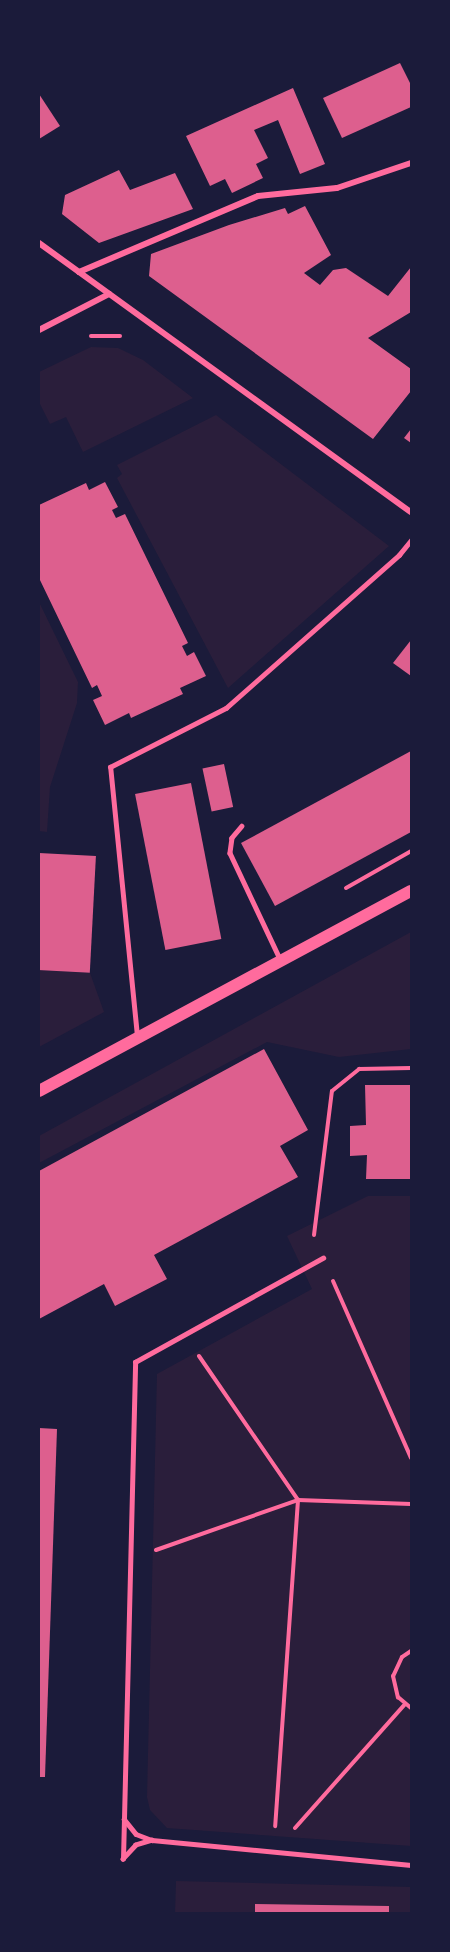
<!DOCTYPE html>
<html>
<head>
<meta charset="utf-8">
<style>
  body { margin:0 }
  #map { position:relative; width:450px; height:1952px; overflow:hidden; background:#1b1b3a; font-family:"DejaVu Sans",sans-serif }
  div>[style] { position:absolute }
  .green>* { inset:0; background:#2a1e3b }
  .building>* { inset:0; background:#dd5f8e; transform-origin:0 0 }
  .path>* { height:4px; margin:-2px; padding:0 2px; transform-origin:2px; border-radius:2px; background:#ff6b9d }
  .service>* { height:4.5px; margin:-2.25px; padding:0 2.25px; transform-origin:2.25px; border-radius:2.25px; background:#ff6b9d }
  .minor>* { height:6px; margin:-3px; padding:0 3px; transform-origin:3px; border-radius:3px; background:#ff6b9d }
  .secondary>* { height:12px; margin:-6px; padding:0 6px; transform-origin:6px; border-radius:6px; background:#ff6b9d }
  span { translate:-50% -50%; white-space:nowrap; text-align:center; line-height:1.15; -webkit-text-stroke:6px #1b1b3a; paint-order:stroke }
  .frame { position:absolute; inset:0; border:40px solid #1b1b3a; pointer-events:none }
</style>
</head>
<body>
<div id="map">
  <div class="green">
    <i style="clip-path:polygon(91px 347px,118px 348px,143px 360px,193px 398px,83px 452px,66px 417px,50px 424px,39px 402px,39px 372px)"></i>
    <i style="clip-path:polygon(216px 415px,389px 546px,228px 688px,117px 478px,122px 474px,117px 465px)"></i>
    <i style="clip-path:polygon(39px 602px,78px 682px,77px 703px,50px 787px,47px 832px,39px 831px)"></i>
    <i style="clip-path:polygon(411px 932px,411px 1049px,339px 1057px,267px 1042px,39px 1163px,39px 1136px)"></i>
    <i style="clip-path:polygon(39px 970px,90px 973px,104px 1012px,39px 1047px)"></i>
    <i style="clip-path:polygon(368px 1196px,411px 1196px,411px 1846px,167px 1828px,150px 1810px,147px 1797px,157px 1374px,312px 1289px,287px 1236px)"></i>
    <i style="clip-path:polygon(176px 1881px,411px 1887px,411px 1913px,175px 1913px)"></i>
  </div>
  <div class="building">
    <i style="clip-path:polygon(400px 63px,411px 85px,411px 107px,342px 138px,323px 98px)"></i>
    <i style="clip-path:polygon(293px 88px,325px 164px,300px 174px,278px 120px,254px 130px,268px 158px,256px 164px,263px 178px,232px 193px,225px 179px,210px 186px,186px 136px)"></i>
    <i style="clip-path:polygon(39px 94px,60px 126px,39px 139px)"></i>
    <i style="clip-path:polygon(119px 170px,130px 190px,175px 173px,193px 209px,99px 243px,62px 214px,65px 195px)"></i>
    <i style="clip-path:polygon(305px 206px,331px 255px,304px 273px,320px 285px,333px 270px,346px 268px,388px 296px,411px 267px,411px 312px,368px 338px,411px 369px,411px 391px,373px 439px,149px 276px,151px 254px,229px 225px,285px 208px,288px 214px)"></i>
    <i style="clip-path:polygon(411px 429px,411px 443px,404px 438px)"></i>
    <i style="clip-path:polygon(105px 482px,118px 507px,112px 510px,116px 518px,125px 514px,188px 643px,182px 646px,187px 656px,194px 652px,206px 676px,180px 688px,183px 694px,131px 718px,129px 713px,105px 725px,93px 700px,102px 696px,97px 685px,92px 688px,39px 578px,39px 505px,86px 483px,89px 490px)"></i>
    <i style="clip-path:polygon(411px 640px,411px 676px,393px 663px)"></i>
    <i style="clip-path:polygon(411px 751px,411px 832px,275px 906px,241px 843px)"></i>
    <i style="left:224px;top:764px;width:44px;height:22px;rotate:78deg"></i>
    <i style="left:191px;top:783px;width:159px;height:57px;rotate:79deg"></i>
    <i style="left:39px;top:853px;width:57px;height:117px;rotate:3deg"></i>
    <i style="clip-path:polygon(264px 1049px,308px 1130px,280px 1146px,298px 1177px,154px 1255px,167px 1279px,115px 1306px,104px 1284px,39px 1319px,39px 1171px)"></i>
    <i style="clip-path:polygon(365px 1085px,411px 1085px,411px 1179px,366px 1179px,367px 1155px,350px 1156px,350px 1126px,366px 1125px)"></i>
    <i style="clip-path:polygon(39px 1428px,57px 1429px,45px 1777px,39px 1777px)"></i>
    <i style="clip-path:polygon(255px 1904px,389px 1906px,389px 1913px,255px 1913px)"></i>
  </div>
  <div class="path">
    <i style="left:91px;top:336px;width:29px"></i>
    <i style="left:346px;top:888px;width:75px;rotate:-29.6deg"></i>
    <i style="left:314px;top:1235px;width:145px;rotate:-82.9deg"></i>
    <i style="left:332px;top:1091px;width:35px;rotate:-39deg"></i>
    <i style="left:359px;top:1069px;width:52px;rotate:-1.1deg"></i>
    <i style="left:333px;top:1281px;width:193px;rotate:66.2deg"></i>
    <i style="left:199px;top:1356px;width:175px;rotate:55.5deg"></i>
    <i style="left:298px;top:1500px;width:327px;rotate:94deg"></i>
    <i style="left:156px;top:1550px;width:151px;rotate:-19.4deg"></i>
    <i style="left:298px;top:1500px;width:113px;rotate:2deg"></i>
    <i style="left:411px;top:1651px;width:11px;rotate:146deg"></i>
    <i style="left:402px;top:1657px;width:21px;rotate:115deg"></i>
    <i style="left:393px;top:1676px;width:22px;rotate:77deg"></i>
    <i style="left:398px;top:1697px;width:17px;rotate:40deg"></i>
    <i style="left:295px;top:1828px;width:166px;rotate:-48.4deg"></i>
  </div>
  <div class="service">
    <i style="left:242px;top:826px;width:16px;rotate:130deg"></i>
    <i style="left:232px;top:838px;width:15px;rotate:98deg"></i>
    <i style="left:230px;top:853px;width:117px;rotate:64.7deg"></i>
    <i style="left:137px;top:1036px;width:270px;rotate:-95.7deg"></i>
    <i style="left:110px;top:767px;width:130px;rotate:-27deg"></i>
    <i style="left:226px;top:708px;width:231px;rotate:-41.5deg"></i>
    <i style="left:399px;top:555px;width:19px;rotate:-51deg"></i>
    <i style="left:124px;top:1819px;width:19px;rotate:51deg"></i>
    <i style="left:136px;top:1834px;width:17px;rotate:21deg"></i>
    <i style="left:152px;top:1840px;width:260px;rotate:5.5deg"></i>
    <i style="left:152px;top:1840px;width:17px;rotate:163deg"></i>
    <i style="left:136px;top:1845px;width:19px;rotate:133deg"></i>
    <i style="left:123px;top:1859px;width:497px;rotate:-88.6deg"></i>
    <i style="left:135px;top:1362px;width:215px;rotate:-29deg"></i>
  </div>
  <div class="minor">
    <i style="left:39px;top:243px;width:459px;rotate:35.9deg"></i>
    <i style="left:79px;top:272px;width:194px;rotate:-23deg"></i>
    <i style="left:258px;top:196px;width:79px;rotate:-5.8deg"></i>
    <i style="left:337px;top:188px;width:78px;rotate:-18.7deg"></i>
    <i style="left:39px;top:330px;width:79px;rotate:-27.2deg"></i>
  </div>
  <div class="secondary">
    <i style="left:39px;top:1091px;width:422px;rotate:-28.3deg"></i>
  </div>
  <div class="frame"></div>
</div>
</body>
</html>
